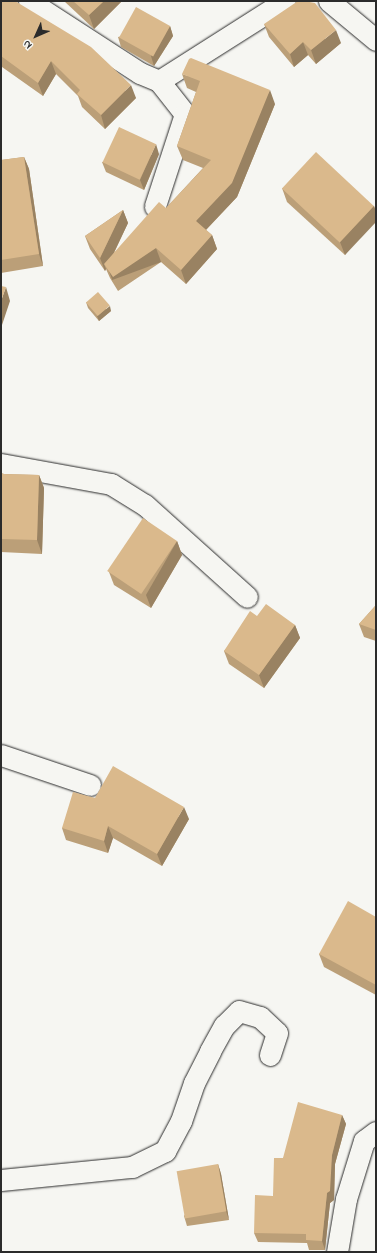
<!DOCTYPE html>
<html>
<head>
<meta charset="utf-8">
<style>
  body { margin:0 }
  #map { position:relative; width:377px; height:1253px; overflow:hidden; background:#f6f6f2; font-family:"Indie Flower",sans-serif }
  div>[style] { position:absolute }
  .roads { filter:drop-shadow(0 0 1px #2b2b2b) drop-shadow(0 0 1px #2b2b2b) }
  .minor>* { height:21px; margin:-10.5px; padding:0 10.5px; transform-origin:10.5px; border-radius:10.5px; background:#f6f6f2 }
  .wall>* { inset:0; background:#bb9f78 }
  .shaded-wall>* { inset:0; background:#998262; transform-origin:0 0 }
  .building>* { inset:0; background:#dab98c; transform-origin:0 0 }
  span { translate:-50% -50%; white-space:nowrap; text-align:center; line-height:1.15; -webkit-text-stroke:3.5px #f6f6f2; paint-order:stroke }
  .frame { position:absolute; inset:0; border:2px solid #2b2b2b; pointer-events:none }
  .north { position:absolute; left:16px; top:16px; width:40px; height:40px; -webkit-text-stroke:3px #f6f6f2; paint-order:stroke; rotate:225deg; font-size:11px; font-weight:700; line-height:16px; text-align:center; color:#2b2b2b }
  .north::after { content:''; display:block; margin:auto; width:14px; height:18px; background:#2b2b2b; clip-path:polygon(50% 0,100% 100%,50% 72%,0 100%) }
</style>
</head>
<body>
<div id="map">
  <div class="roads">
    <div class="minor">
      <i style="left:29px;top:1px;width:132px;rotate:33deg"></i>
      <i style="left:140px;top:73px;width:21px;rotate:23deg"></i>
      <i style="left:159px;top:81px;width:42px;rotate:51.8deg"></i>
      <i style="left:185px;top:114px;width:97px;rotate:108.1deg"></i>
      <i style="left:329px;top:1px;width:61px;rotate:39.7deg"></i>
      <i style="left:159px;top:81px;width:149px;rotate:-32.4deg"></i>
      <i style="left:1px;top:464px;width:112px;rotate:10.3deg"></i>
      <i style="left:111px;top:484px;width:40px;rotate:32deg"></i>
      <i style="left:145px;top:505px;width:137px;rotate:42deg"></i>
      <i style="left:1px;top:755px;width:94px;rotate:18.6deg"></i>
      <i style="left:1px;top:1180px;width:132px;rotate:-5.7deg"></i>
      <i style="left:132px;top:1167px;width:37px;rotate:-26deg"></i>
      <i style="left:165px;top:1151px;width:34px;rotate:-62deg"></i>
      <i style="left:181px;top:1121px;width:40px;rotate:-71.1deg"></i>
      <i style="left:194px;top:1083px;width:36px;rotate:-63deg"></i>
      <i style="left:210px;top:1051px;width:29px;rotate:-61deg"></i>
      <i style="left:224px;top:1026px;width:21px;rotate:-45deg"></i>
      <i style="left:239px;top:1011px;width:22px;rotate:16deg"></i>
      <i style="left:260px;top:1017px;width:23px;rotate:43deg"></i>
      <i style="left:277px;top:1033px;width:23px;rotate:108deg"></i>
      <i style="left:337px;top:1252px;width:54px;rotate:-80.4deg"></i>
      <i style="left:346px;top:1199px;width:61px;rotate:-72.8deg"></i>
      <i style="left:364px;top:1141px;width:15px;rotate:-37deg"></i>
    </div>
  </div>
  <div class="wall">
    <i style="clip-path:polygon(64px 1px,122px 1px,94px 29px)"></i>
    <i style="clip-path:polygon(1px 5px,136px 98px,105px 129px,82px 107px,78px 96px,56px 74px,43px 96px,2px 67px,1px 64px)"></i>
    <i style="clip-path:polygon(264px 24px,341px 43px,316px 64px,308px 55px,294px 67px,269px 37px)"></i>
    <i style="clip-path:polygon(170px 26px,173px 36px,154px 66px,121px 47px,118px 37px)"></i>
    <i style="clip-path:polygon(182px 74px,275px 104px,237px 197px,206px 230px,212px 235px,217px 249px,186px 284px,161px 262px,118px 291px,110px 278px,106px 269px,105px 271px,90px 249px,85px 236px,123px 210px,128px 223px,114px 253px,166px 208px,203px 168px,183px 160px,177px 146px,196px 92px,187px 88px)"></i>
    <i style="clip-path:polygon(159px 154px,144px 190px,106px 172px,102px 162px)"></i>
    <i style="clip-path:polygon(24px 157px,29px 169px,43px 266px,1px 273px,1px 160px)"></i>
    <i style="clip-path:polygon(282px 188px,374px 206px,376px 212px,345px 255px,287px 202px)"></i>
    <i style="clip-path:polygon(86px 302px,111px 311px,99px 321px,88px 308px)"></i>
    <i style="clip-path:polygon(1px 473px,4px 474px,39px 475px,44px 488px,42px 554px,1px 552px)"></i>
    <i style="clip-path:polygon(177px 541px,182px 555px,151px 608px,114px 585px,109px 572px)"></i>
    <i style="clip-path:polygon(376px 605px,376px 641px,364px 637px,359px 624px)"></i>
    <i style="clip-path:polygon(257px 616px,295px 625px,300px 638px,264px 688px,229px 664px,224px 651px)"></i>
    <i style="clip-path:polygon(95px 798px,189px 819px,162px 866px,113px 838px,108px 853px,66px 840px,62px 828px)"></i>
    <i style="clip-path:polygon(376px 917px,376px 995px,324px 967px,319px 954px)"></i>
    <i style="clip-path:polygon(342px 1115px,346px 1124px,335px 1164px,334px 1200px,330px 1203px,325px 1250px,309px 1250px,307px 1243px,258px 1242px,254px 1233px,273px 1196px,283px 1158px)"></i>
    <i style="clip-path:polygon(218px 1164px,221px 1174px,229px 1220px,187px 1226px,184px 1216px)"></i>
  </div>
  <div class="shaded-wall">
    <i style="clip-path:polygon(104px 1px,122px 1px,94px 29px,89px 15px)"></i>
    <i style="clip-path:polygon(170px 26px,173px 36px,154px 66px,151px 56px)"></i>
    <i style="clip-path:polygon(336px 30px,341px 43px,316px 64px,311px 50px)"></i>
    <i style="clip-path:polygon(303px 42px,308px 55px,294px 67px,290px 54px)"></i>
    <i style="clip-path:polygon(51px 61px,56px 74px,43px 96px,38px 83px)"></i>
    <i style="clip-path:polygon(131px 85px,136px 98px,105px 129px,101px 115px)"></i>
    <i style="clip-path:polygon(270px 90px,275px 104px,237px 197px,201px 235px,196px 221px)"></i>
    <i style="clip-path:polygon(156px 144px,159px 154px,144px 190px,140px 180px)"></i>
    <i style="clip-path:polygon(24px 157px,29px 169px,43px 266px,39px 254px)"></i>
    <i style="clip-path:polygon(374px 206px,376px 212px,376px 222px,345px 255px,340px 242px)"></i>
    <i style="clip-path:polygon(123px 210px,128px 223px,107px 267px,104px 264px,106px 269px,105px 271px,100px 258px)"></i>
    <i style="clip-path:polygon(212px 235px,217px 249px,186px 284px,181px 270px)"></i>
    <i style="left:156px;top:248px;width:15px;height:52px;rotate:70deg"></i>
    <i style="clip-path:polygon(6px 287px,10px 301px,1px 328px,1px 301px)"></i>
    <i style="clip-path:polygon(110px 306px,111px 311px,99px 321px,97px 316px)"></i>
    <i style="clip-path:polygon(39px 475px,44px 488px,42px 554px,37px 540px)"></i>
    <i style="clip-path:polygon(177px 541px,182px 555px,151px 608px,146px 595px)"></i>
    <i style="clip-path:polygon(295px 625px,300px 638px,264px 688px,259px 675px)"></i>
    <i style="clip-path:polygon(184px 807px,189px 819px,162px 866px,157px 854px)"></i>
    <i style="clip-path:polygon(108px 826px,113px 838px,108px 853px,104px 841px)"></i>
    <i style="clip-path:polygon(342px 1115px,346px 1124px,335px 1164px,334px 1200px,330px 1203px,325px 1250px,322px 1241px,327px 1193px,332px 1155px)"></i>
    <i style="clip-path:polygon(218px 1164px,221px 1174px,229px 1220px,226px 1211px)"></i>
  </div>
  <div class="building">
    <i style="clip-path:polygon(2px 1px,15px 1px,91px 47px,131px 85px,101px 115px,77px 94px,80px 90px,51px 61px,38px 83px,1px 56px,1px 5px)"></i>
    <i style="clip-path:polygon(73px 1px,104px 1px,89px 15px)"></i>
    <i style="clip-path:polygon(298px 1px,304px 1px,315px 3px,336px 30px,311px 50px,303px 42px,290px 54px,264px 24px)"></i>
    <i style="left:136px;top:7px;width:39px;height:35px;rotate:29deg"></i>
    <i style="clip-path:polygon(191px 58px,270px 90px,232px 183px,196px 221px,212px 235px,181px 270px,156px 248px,113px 277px,104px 264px,159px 202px,166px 208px,211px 160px,177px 146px,200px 81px,182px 74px,189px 59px)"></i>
    <i style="left:119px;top:127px;width:41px;height:39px;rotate:25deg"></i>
    <i style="left:316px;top:152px;width:79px;height:50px;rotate:43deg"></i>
    <i style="clip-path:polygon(24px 157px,39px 254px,1px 260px,1px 160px)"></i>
    <i style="clip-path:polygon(123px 210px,100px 258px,85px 236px)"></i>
    <i style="clip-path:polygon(1px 286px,6px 287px,1px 301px)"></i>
    <i style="left:98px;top:292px;width:18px;height:16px;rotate:49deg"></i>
    <i style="clip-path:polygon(1px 473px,4px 474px,39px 475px,37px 540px,1px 539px)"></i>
    <i style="left:143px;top:518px;width:41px;height:64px;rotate:34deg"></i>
    <i style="clip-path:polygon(266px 604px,295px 625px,259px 675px,224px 651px,250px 611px,257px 616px)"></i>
    <i style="clip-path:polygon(376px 605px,376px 630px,359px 624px)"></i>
    <i style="clip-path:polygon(113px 766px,184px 807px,157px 854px,108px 826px,104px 841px,62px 828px,73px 792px,95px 798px)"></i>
    <i style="clip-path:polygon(348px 901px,376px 917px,376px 985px,319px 954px)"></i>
    <i style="clip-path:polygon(298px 1102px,342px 1115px,332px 1155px,330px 1191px,327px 1193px,322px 1241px,306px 1240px,306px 1234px,254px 1233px,255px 1195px,273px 1196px,274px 1158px,283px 1158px)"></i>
    <i style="left:218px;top:1164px;width:48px;height:42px;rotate:80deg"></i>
  </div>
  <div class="frame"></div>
  <div class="north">N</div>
</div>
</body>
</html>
